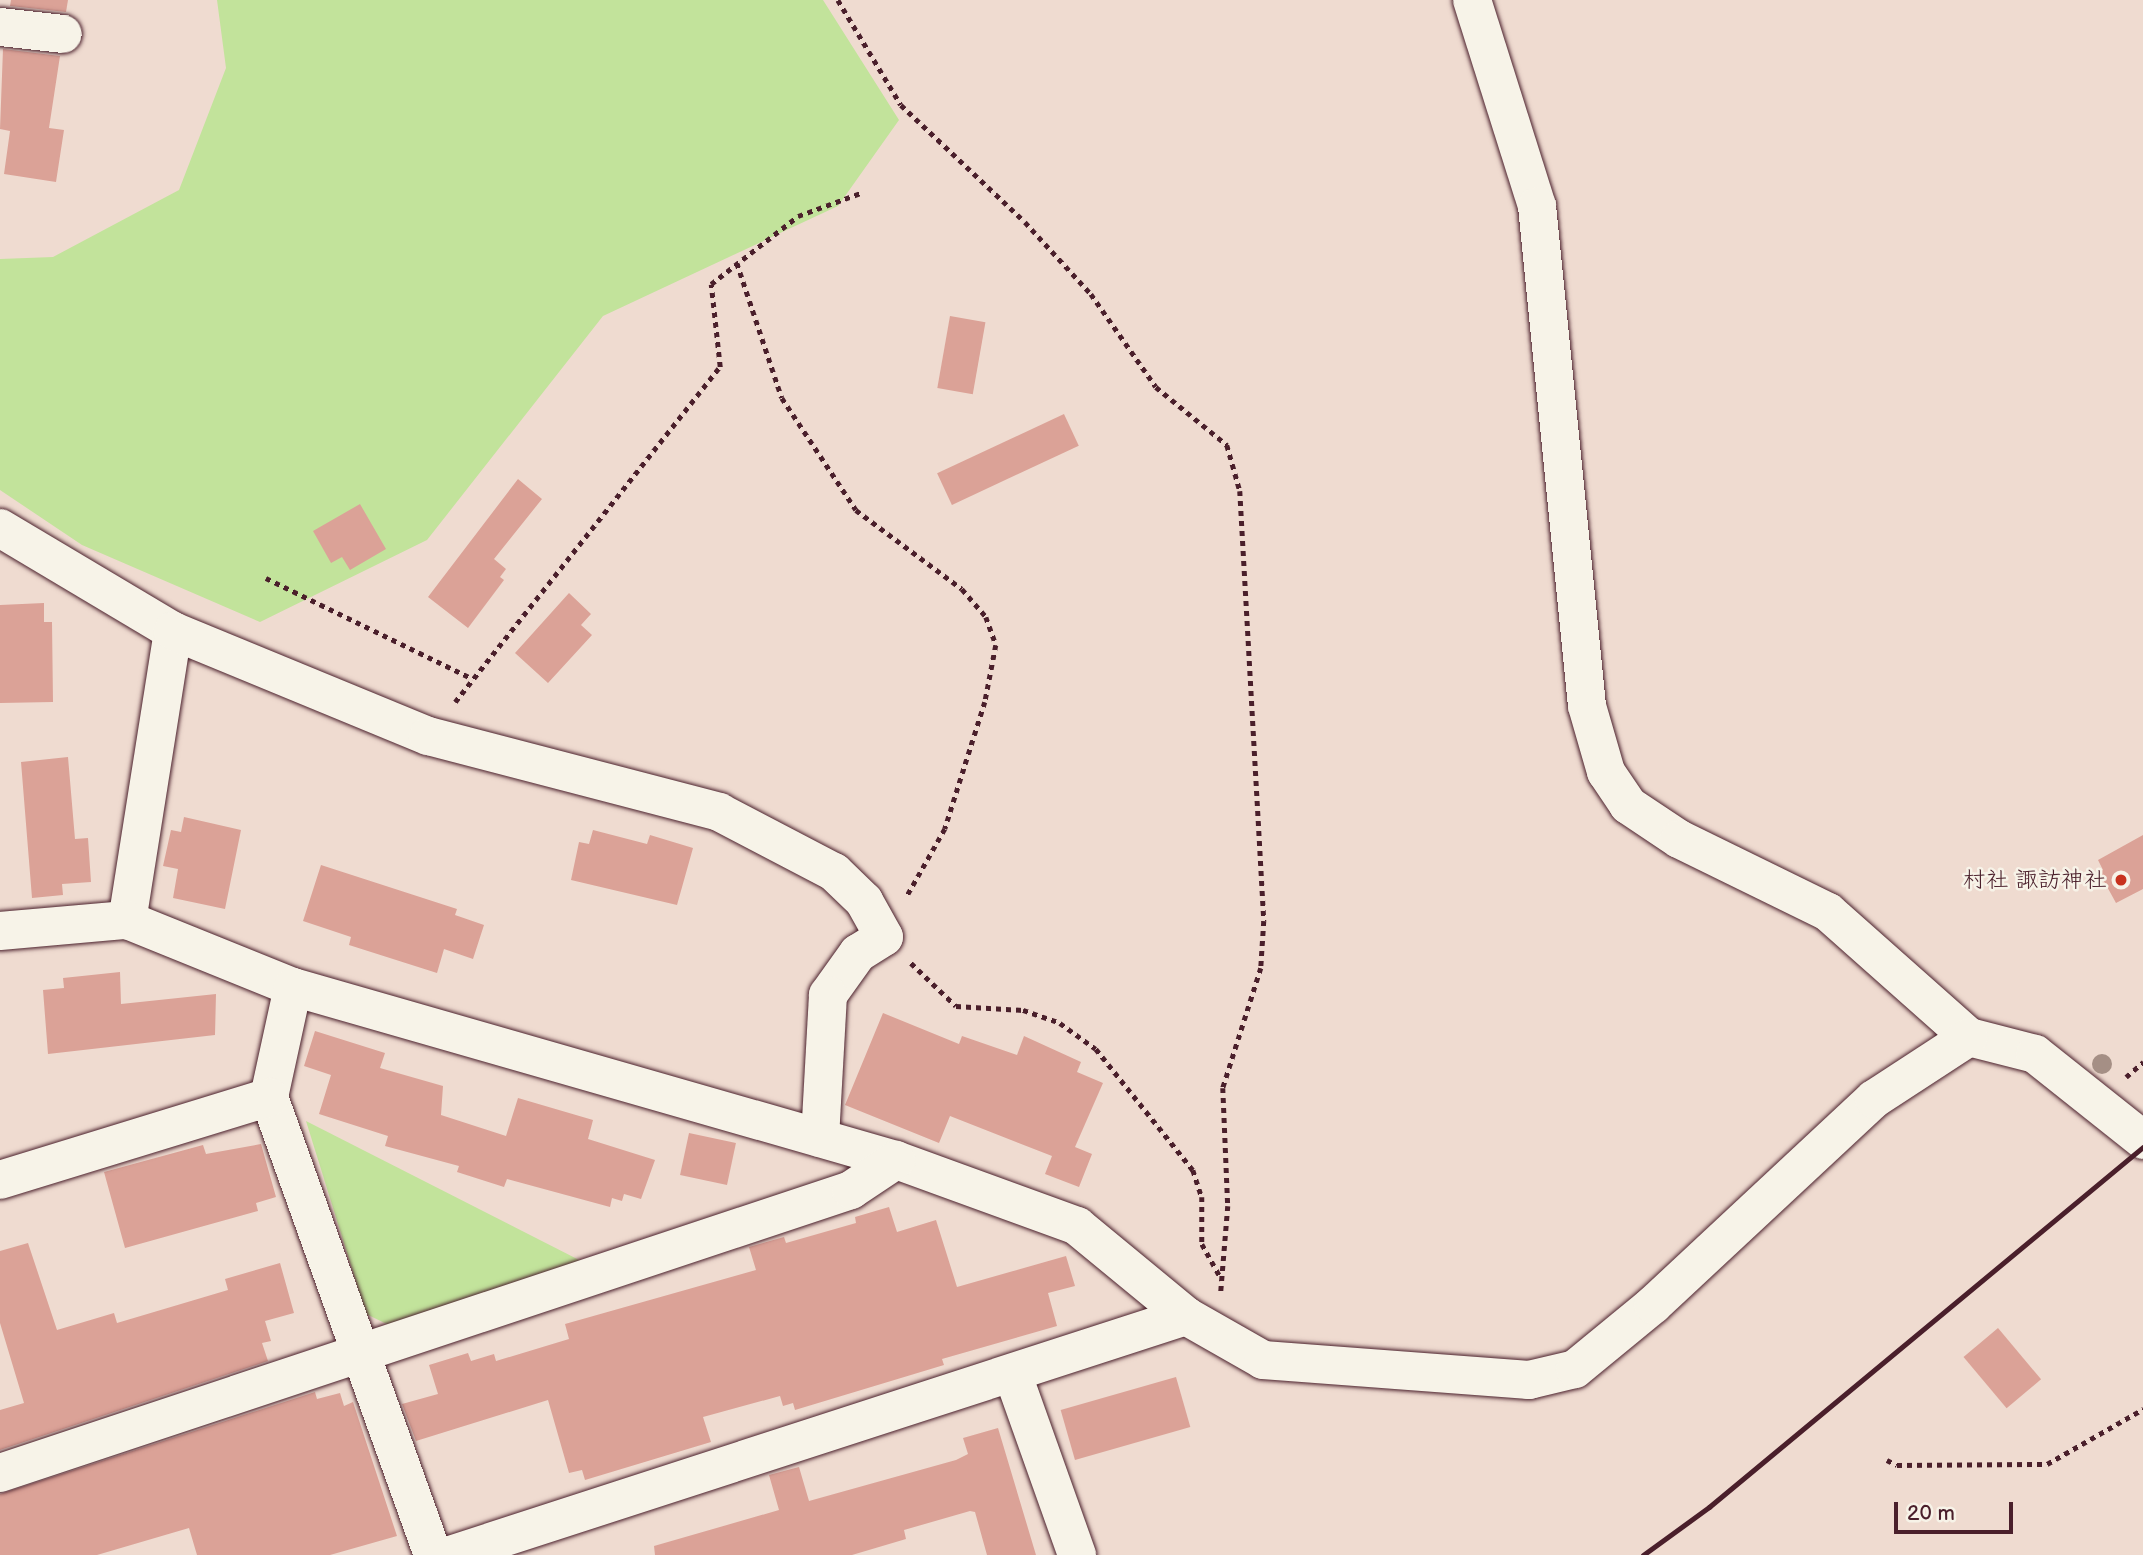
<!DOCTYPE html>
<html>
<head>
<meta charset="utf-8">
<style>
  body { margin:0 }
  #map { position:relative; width:2143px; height:1555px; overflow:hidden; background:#efdbd0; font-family:"Balsamiq Sans","Klee One",sans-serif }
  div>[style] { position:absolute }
  .green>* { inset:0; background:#c2e39b }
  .building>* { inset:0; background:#dba297; transform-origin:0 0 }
  .path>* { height:4.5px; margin-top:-2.25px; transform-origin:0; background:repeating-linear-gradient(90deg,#4a1f2b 0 5px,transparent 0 10px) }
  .roads { filter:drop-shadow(0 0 2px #4a1f2b) drop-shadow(0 0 2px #4a1f2b) }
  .minor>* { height:38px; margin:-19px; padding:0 19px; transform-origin:19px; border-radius:19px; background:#f7f3e8 }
  .rail>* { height:5px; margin:-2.5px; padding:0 2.5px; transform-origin:2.5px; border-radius:2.5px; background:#4a1f2b }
  .trees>* { width:20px; height:20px; margin:-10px; border-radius:50%; background:#a58f85 }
  .dots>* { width:19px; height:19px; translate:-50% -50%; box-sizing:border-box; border:4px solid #f7f3e8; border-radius:50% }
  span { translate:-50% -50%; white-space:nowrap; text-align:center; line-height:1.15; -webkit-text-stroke:5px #f7f3e8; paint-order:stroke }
  .poi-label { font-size:23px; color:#4a1f2b }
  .right { translate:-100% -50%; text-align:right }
  .scale { position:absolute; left:1894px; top:1502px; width:119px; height:32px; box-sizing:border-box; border:4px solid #4a1f2b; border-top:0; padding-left:9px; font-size:21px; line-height:24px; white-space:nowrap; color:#4a1f2b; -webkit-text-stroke:5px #f7f3e8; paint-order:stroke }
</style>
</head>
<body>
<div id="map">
  <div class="green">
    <i style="clip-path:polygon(217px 0,823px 0,899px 120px,838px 206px,603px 316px,427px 540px,260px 622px,82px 545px,0 490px,0 259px,53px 257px,179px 190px,226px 68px)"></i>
    <i style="clip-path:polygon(306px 1121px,587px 1264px,393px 1327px,366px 1314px)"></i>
  </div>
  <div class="building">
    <i style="clip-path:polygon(11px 0,68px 0,66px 12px,10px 6px)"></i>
    <i style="clip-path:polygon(3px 49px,60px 56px,49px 128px,64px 130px,56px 182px,4px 174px,10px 131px,0 129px)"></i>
    <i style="left:950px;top:316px;width:36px;height:73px;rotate:10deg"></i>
    <i style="left:1064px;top:414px;width:35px;height:140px;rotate:65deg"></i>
    <i style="clip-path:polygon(518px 479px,542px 499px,494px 559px,506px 569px,500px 577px,504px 580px,468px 628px,428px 597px)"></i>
    <i style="clip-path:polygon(360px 504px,386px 549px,350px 570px,342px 557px,331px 563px,313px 531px)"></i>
    <i style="clip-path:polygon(569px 593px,591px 614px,581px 625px,592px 635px,548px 683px,515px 653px)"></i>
    <i style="clip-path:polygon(44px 603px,44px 622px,52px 622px,53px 702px,0 703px,0 605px)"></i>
    <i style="clip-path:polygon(68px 757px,75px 839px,88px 838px,91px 882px,62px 884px,63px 895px,32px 898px,21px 762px)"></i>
    <i style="clip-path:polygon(184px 817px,241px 830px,225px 909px,173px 898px,178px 869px,163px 866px,171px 830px,181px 832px)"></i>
    <i style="clip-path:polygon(593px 830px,647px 844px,650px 835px,693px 848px,677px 905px,571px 880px,579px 842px,589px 844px)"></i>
    <i style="clip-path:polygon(2143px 835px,2143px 889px,2116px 903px,2099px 872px,2103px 870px,2098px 860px)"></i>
    <i style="clip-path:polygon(321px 865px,457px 909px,455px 915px,484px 925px,473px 959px,444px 949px,437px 973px,349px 945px,351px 937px,303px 921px)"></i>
    <i style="clip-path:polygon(120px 972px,121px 1004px,216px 994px,215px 1035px,48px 1054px,43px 990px,64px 988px,63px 978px)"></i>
    <i style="clip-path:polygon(883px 1013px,959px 1044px,962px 1036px,1017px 1055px,1024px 1036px,1081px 1062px,1077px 1072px,1103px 1083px,1075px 1147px,1092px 1154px,1079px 1187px,1045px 1174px,1052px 1156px,950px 1116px,939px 1143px,845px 1105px)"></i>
    <i style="clip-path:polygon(315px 1031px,385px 1053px,380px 1068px,443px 1086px,441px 1115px,506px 1136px,518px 1098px,593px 1120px,588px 1139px,655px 1160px,641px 1199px,624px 1194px,622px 1201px,612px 1198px,610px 1207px,507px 1179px,504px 1187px,457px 1172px,459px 1166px,385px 1146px,388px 1136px,319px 1114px,331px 1075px,304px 1066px)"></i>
    <i style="left:689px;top:1133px;width:48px;height:43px;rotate:12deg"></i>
    <i style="clip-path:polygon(261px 1144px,276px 1197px,256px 1203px,258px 1211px,125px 1248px,104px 1172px,203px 1145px,206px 1154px)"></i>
    <i style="clip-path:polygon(889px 1207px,897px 1232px,936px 1220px,957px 1287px,1066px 1256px,1075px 1286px,1048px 1293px,1057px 1326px,942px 1359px,944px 1365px,795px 1410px,793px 1403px,783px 1406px,780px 1396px,703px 1417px,711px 1442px,585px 1480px,582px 1470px,569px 1473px,548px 1400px,416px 1441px,402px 1404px,438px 1394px,429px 1365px,468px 1353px,471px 1361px,494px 1354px,496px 1361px,569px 1339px,565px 1324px,756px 1270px,749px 1247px,784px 1237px,786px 1243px,856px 1223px,855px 1217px)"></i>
    <i style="clip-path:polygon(28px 1243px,57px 1330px,114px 1313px,117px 1323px,228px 1290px,225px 1279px,280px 1263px,294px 1313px,265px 1321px,271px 1341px,262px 1343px,268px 1361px,0 1450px,0 1410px,24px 1403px,0 1323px,0 1251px)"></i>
    <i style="left:1998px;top:1328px;width:67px;height:45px;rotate:50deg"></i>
    <i style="left:1176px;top:1377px;width:52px;height:120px;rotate:74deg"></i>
    <i style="clip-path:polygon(315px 1392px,317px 1399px,340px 1393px,344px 1406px,353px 1402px,397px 1536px,330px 1555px,197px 1555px,189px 1528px,97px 1555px,0 1555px,0 1494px)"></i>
    <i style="clip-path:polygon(998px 1428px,1036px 1555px,987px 1555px,975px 1512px,970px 1511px,904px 1530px,906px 1539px,852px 1555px,655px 1555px,654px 1546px,779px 1510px,769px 1475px,799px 1467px,809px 1501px,956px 1460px,968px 1454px,963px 1438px)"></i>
  </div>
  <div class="path">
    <i style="left:838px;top:0;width:122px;rotate:59deg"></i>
    <i style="left:901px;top:105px;width:170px;rotate:43.3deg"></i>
    <i style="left:1025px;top:222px;width:98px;rotate:47.5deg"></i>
    <i style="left:1091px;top:294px;width:113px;rotate:55deg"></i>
    <i style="left:1156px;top:387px;width:92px;rotate:39.2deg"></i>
    <i style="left:1227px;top:445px;width:48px;rotate:74.2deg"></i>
    <i style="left:1240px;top:491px;width:431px;rotate:86.8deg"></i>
    <i style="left:1264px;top:921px;width:47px;rotate:93.7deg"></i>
    <i style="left:1261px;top:968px;width:126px;rotate:107.6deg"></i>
    <i style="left:1223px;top:1088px;width:118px;rotate:87.6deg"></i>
    <i style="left:1228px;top:1206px;width:86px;rotate:94.7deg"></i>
    <i style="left:737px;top:263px;width:142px;rotate:71.6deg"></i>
    <i style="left:782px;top:398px;width:134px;rotate:56.5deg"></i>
    <i style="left:856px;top:510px;width:132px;rotate:36.7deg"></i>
    <i style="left:962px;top:589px;width:37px;rotate:49deg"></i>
    <i style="left:986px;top:617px;width:30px;rotate:70deg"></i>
    <i style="left:996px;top:645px;width:58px;rotate:100.9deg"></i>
    <i style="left:985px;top:702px;width:133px;rotate:107.5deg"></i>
    <i style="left:945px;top:829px;width:79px;rotate:119.5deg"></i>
    <i style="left:266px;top:578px;width:230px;rotate:26deg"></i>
    <i style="left:455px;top:702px;width:427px;rotate:-51.7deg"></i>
    <i style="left:720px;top:367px;width:83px;rotate:-96.2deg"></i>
    <i style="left:711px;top:284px;width:110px;rotate:-38deg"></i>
    <i style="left:798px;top:216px;width:67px;rotate:-20.1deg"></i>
    <i style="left:911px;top:963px;width:62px;rotate:43.7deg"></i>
    <i style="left:956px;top:1006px;width:67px;rotate:3.4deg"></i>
    <i style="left:1023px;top:1010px;width:39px;rotate:19deg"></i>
    <i style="left:1060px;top:1023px;width:44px;rotate:35.8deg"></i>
    <i style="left:1096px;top:1049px;width:155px;rotate:51.3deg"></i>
    <i style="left:1193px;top:1170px;width:28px;rotate:72deg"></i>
    <i style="left:1202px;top:1197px;width:47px;rotate:90deg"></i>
    <i style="left:1202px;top:1244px;width:41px;rotate:60.9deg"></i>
    <i style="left:2126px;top:1077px;width:23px;rotate:-41deg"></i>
    <i style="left:1887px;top:1460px;width:11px;rotate:27deg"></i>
    <i style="left:1897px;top:1465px;width:150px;rotate:-0.4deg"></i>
    <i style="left:2047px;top:1464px;width:111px;rotate:-29.8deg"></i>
  </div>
  <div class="roads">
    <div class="minor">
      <i style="left:1472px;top:0;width:216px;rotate:72.5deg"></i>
      <i style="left:1537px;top:206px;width:502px;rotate:84.29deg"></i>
      <i style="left:1587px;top:706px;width:69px;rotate:73.9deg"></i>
      <i style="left:1606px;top:772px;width:40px;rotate:56deg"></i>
      <i style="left:1628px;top:805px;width:61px;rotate:33.7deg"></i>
      <i style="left:1679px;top:839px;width:166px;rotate:26.1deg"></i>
      <i style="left:1828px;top:912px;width:188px;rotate:41.6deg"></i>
      <i style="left:1969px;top:1037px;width:68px;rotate:14.4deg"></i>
      <i style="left:2035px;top:1054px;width:138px;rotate:38.5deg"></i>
      <i style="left:0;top:27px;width:63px;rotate:6.3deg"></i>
      <i style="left:0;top:528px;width:201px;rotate:30.8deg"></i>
      <i style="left:173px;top:631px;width:293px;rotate:99deg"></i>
      <i style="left:173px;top:631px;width:276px;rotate:22.4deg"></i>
      <i style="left:428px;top:736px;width:301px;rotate:14.6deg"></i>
      <i style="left:719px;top:812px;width:130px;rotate:27.6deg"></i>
      <i style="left:834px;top:872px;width:42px;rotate:44deg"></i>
      <i style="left:864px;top:901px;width:41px;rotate:60.9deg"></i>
      <i style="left:884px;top:937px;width:31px;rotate:148deg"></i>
      <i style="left:858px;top:953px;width:52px;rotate:125.5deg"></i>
      <i style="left:828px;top:995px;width:143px;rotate:93.2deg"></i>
      <i style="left:0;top:931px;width:127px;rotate:-5deg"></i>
      <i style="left:127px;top:920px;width:179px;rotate:22deg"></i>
      <i style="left:293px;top:987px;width:627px;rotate:16.01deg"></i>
      <i style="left:896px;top:1160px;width:193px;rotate:20deg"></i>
      <i style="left:1077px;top:1226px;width:141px;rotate:39.5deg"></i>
      <i style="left:1186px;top:1316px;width:89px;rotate:29.7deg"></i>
      <i style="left:1263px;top:1360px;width:267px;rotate:4.3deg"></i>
      <i style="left:1529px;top:1380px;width:47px;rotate:-13.4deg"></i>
      <i style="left:1575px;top:1369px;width:101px;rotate:-39.4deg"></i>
      <i style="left:1653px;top:1305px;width:302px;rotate:-43deg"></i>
      <i style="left:1874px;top:1099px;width:113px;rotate:-33.1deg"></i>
      <i style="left:293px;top:987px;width:113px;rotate:102.3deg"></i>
      <i style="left:269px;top:1097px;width:486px;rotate:70.3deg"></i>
      <i style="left:0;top:1180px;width:282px;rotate:-17.1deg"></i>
      <i style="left:1013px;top:1375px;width:191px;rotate:70.4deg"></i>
      <i style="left:0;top:1473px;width:897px;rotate:-18.39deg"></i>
      <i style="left:851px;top:1190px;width:54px;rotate:-33.7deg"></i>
      <i style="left:450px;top:1555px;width:774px;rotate:-17.99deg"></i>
    </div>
  </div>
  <div class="rail">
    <i style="left:1643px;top:1555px;width:82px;rotate:-36deg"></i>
    <i style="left:1709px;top:1507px;width:564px;rotate:-39.68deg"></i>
  </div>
  <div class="trees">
    <i style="left:2102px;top:1064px"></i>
  </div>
  <div class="dots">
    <i style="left:2121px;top:880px;background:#c8321e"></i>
  </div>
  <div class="poi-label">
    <span class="right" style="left:2107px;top:880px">村社 諏訪神社</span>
  </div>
  <div class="scale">20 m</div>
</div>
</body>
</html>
